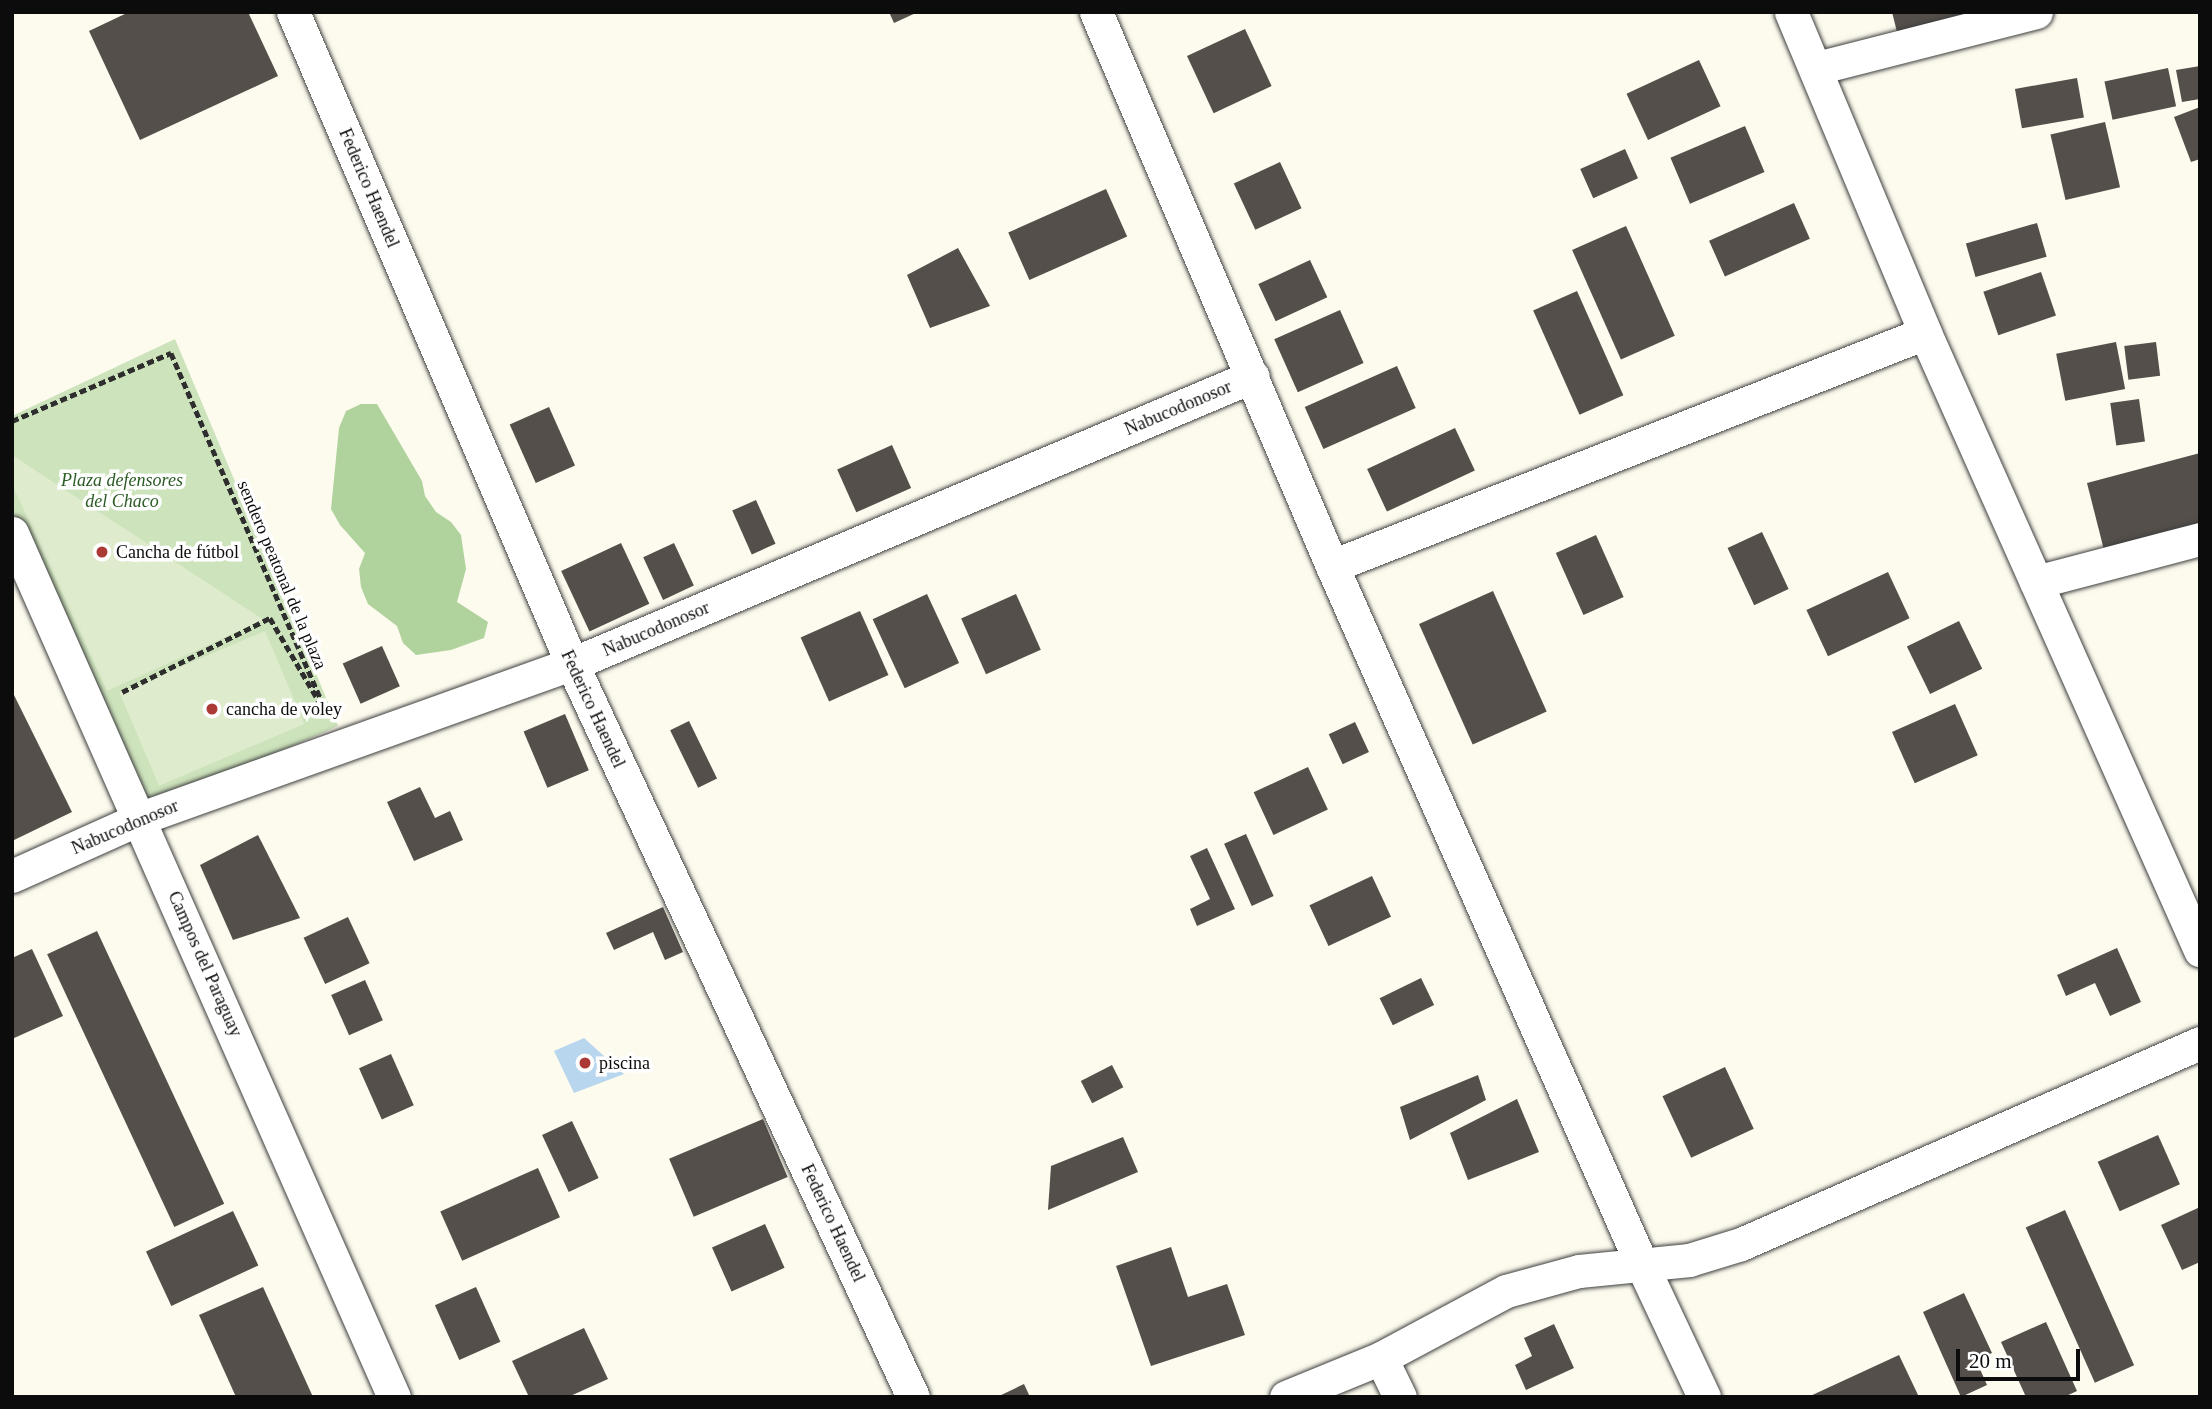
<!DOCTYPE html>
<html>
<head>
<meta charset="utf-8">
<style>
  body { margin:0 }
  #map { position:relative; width:2212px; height:1409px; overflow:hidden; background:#fdfbee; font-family:Georgia,serif }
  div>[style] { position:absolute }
  .green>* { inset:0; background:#cde3bc }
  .forest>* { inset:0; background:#b0d29d }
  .pitch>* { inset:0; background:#deebcc; transform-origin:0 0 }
  .water>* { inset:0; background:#b8d6ee }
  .building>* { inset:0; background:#544f4a; transform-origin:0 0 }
  .path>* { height:4.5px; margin-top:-2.25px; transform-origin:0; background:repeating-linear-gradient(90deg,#2e2e2e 0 7px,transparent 0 10.5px) }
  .roads { filter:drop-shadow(0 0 2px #3f3f3f) drop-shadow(0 0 2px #3f3f3f) }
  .street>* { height:33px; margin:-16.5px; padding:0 16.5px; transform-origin:16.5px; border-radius:16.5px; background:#fff }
  .dots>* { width:19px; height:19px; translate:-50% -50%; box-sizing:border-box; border:4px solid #fff; border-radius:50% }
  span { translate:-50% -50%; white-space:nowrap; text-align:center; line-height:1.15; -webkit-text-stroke:7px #fff; paint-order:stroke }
  .street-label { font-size:18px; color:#0c0c0c }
  .park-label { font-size:18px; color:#2c5c25; font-style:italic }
  .poi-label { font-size:18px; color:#0c0c0c }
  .left { translate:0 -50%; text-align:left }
  .frame { position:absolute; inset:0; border:14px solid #0c0c0c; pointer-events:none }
  .scale { position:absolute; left:1956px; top:1349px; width:124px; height:32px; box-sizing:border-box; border:4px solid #0c0c0c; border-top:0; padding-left:9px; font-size:21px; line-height:24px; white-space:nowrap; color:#0c0c0c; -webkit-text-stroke:5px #fff; paint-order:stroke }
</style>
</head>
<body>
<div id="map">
  <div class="green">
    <i style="clip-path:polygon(175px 339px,338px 726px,149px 808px,12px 510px,12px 416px)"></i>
  </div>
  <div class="forest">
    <i style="clip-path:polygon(361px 404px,377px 404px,422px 481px,425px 496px,436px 512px,451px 522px,461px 535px,466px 569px,457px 602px,488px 622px,484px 638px,451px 650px,416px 655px,403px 643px,397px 626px,368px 604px,361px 587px,359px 569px,365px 553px,340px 525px,331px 509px,339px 428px,346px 411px)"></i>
  </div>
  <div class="pitch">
    <i style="clip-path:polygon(12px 455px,264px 620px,107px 691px,12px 484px)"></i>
    <i style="left:265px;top:631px;width:101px;height:158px;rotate:67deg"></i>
  </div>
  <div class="water">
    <i style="clip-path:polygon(584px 1038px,624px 1074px,574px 1093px,554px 1051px)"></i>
  </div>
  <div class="building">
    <i style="clip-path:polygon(129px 12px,248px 12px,278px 76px,140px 140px,89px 31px)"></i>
    <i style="clip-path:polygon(889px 12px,918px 12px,894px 23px)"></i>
    <i style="clip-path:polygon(1892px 12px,1967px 12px,1970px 23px,1899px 40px)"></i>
    <i style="left:1245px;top:29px;width:63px;height:64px;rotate:65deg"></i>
    <i style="left:1699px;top:60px;width:51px;height:80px;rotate:65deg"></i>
    <i style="clip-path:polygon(2200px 66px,2200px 99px,2182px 102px,2176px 70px)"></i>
    <i style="left:2168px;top:68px;width:39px;height:65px;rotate:78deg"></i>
    <i style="left:2077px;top:78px;width:40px;height:63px;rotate:80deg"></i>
    <i style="clip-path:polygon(2200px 107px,2200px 159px,2191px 162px,2174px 117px)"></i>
    <i style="left:2105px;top:122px;width:67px;height:56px;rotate:77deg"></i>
    <i style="left:1745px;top:126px;width:50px;height:81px;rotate:67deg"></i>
    <i style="left:1625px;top:149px;width:32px;height:49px;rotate:66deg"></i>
    <i style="left:1280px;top:162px;width:51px;height:51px;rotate:65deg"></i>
    <i style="left:1106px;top:189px;width:52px;height:107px;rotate:66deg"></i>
    <i style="left:1794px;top:203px;width:39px;height:93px;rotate:66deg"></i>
    <i style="left:2037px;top:223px;width:35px;height:74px;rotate:74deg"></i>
    <i style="left:1626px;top:226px;width:120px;height:59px;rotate:66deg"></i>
    <i style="clip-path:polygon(958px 248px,990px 306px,930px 328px,907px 275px)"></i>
    <i style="left:1310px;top:260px;width:41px;height:57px;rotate:65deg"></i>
    <i style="left:2041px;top:272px;width:46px;height:61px;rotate:71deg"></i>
    <i style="left:1577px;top:291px;width:114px;height:48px;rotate:66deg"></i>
    <i style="left:1340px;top:310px;width:58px;height:72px;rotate:66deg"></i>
    <i style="left:2116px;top:342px;width:48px;height:61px;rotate:79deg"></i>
    <i style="left:2156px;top:342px;width:34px;height:32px;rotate:83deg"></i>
    <i style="left:1397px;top:366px;width:46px;height:101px;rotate:66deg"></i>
    <i style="left:2139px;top:399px;width:43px;height:29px;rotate:82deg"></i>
    <i style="left:549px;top:407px;width:64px;height:43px;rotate:66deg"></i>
    <i style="left:1455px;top:428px;width:47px;height:97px;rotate:65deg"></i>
    <i style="left:892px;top:445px;width:47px;height:60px;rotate:66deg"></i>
    <i style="clip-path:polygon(2200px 453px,2200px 530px,2105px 554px,2087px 483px)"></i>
    <i style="left:756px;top:500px;width:48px;height:26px;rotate:66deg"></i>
    <i style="left:1762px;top:532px;width:63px;height:38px;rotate:65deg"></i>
    <i style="left:1596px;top:535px;width:68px;height:44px;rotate:66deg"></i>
    <i style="left:621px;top:543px;width:67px;height:66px;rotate:65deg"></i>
    <i style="left:674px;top:543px;width:47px;height:34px;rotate:65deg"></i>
    <i style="left:1888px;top:572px;width:51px;height:90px;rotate:65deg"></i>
    <i style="left:1493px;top:591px;width:132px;height:81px;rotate:66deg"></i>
    <i style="left:927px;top:594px;width:76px;height:60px;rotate:65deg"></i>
    <i style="left:1016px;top:594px;width:61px;height:60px;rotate:66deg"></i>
    <i style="left:860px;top:611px;width:70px;height:65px;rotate:66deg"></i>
    <i style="left:1959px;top:621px;width:53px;height:58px;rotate:64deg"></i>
    <i style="left:382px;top:646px;width:44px;height:43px;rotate:66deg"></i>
    <i style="clip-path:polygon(12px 691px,72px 812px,12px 841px)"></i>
    <i style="left:1955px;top:704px;width:56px;height:69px;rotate:66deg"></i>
    <i style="left:565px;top:714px;width:61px;height:45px;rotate:67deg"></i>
    <i style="left:689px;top:721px;width:64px;height:21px;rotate:64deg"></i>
    <i style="left:1355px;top:722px;width:33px;height:29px;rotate:65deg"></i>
    <i style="left:1308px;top:767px;width:47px;height:60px;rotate:65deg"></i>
    <i style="clip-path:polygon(420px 787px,435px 818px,450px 811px,463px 840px,414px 861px,387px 802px)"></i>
    <i style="left:1246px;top:834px;width:68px;height:24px;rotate:66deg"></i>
    <i style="clip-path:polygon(258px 835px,300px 918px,233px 940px,200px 865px)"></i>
    <i style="clip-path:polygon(1207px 848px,1235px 909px,1197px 926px,1190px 909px,1210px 899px,1190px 856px)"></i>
    <i style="left:1372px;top:876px;width:45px;height:69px;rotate:65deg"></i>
    <i style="clip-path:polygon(663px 907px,683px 952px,665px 960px,653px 932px,614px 950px,606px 933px)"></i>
    <i style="left:348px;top:917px;width:51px;height:49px;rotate:65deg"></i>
    <i style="left:97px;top:931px;width:301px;height:55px;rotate:65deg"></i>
    <i style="clip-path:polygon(2117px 948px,2141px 1002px,2110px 1016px,2095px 983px,2066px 996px,2057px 975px)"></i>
    <i style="clip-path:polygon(32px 949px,63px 1016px,12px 1039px,12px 958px)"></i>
    <i style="left:1421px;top:978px;width:30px;height:46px;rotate:64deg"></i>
    <i style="left:365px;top:980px;width:44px;height:37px;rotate:66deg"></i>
    <i style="left:391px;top:1054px;width:56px;height:35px;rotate:66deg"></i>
    <i style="left:1112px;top:1065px;width:25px;height:35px;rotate:63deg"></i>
    <i style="left:1725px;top:1067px;width:68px;height:69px;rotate:65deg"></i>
    <i style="clip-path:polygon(1478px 1075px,1486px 1100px,1410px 1140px,1400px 1107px)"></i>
    <i style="clip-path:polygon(1517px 1099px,1539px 1152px,1468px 1180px,1450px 1133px)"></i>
    <i style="left:763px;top:1119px;width:63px;height:102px;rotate:67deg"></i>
    <i style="left:572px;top:1121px;width:63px;height:33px;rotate:65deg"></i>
    <i style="left:2158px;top:1135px;width:54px;height:66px;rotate:66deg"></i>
    <i style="clip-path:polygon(1123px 1137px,1138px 1172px,1048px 1210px,1051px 1166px)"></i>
    <i style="left:538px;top:1168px;width:54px;height:107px;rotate:66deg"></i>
    <i style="clip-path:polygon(2200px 1207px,2200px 1262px,2182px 1270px,2161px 1225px)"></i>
    <i style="left:2065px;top:1210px;width:170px;height:43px;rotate:66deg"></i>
    <i style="left:233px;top:1211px;width:60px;height:96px;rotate:65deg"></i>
    <i style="left:765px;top:1224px;width:48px;height:58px;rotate:66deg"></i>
    <i style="clip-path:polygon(1171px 1247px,1188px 1297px,1227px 1284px,1245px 1335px,1151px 1366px,1116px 1266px)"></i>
    <i style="clip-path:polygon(263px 1287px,313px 1397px,236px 1397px,199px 1315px)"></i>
    <i style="left:476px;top:1287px;width:60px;height:45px;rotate:66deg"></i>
    <i style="clip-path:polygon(1964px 1293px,1992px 1353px,1976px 1360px,1987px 1385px,1961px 1397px,1923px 1312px)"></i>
    <i style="clip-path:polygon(2046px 1322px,2077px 1391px,2064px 1397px,2026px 1397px,2001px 1342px)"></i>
    <i style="clip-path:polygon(1554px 1324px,1574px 1368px,1526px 1390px,1515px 1365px,1532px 1356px,1524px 1338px)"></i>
    <i style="clip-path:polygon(584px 1328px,608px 1379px,568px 1397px,529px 1397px,512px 1361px)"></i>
    <i style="clip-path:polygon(1899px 1355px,1919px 1397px,1808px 1397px)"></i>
    <i style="clip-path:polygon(1024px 1384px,1030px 1397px,997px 1397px)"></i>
  </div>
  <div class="path">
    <i style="left:12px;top:421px;width:173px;rotate:-23.2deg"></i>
    <i style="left:171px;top:353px;width:392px;rotate:66.6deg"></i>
    <i style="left:122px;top:692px;width:165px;rotate:-26.6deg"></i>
    <i style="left:270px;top:618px;width:99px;rotate:59.5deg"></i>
  </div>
  <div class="roads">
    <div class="street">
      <i style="left:293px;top:12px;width:709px;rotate:66.83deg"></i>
      <i style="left:572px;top:664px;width:808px;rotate:65.05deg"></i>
      <i style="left:1096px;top:12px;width:602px;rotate:66.93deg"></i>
      <i style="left:1332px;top:566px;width:762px;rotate:66.09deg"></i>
      <i style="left:1641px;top:1263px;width:148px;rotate:64.8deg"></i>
      <i style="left:1791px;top:12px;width:348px;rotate:67.3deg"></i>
      <i style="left:1925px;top:333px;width:676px;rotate:65.98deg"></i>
      <i style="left:1817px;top:68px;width:226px;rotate:-14.3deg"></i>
      <i style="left:12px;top:533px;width:945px;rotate:66.15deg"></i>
      <i style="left:1332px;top:566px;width:637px;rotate:-21.45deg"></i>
      <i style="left:2036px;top:582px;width:170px;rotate:-14.7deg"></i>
      <i style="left:12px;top:876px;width:141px;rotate:-24.2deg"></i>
      <i style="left:141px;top:818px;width:458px;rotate:-19.7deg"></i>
      <i style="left:572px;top:664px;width:739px;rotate:-22.92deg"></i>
      <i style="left:1381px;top:1358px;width:43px;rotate:64deg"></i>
      <i style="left:1286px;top:1397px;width:103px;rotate:-22.3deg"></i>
      <i style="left:1381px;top:1358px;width:142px;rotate:-28.2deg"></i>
      <i style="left:1506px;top:1291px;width:76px;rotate:-15.3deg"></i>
      <i style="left:1579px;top:1271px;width:111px;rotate:-5.7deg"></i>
      <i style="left:1689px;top:1260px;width:54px;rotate:-17.1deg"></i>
      <i style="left:1741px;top:1244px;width:501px;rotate:-23.65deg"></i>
    </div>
  </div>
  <div class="dots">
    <i style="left:102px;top:552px;background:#ab3a36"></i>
    <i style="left:212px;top:709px;background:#ab3a36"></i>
    <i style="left:585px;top:1063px;background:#ab3a36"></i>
  </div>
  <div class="street-label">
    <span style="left:369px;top:188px;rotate:67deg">Federico Haendel</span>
    <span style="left:1178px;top:408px;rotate:-23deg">Nabucodonosor</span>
    <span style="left:282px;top:575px;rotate:67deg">sendero peatonal de la plaza</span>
    <span style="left:656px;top:629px;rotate:-23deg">Nabucodonosor</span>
    <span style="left:593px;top:709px;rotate:65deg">Federico Haendel</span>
    <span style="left:125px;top:827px;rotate:-23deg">Nabucodonosor</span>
    <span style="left:205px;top:964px;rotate:66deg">Campos del Paraguay</span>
    <span style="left:833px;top:1223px;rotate:65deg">Federico Haendel</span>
  </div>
  <div class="park-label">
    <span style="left:122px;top:491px">Plaza defensores<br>del Chaco</span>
  </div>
  <div class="poi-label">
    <span class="left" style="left:116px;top:552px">Cancha de fútbol</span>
    <span class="left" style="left:226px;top:709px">cancha de voley</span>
    <span class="left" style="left:599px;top:1063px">piscina</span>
  </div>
  <div class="frame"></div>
  <div class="scale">20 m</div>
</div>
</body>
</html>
